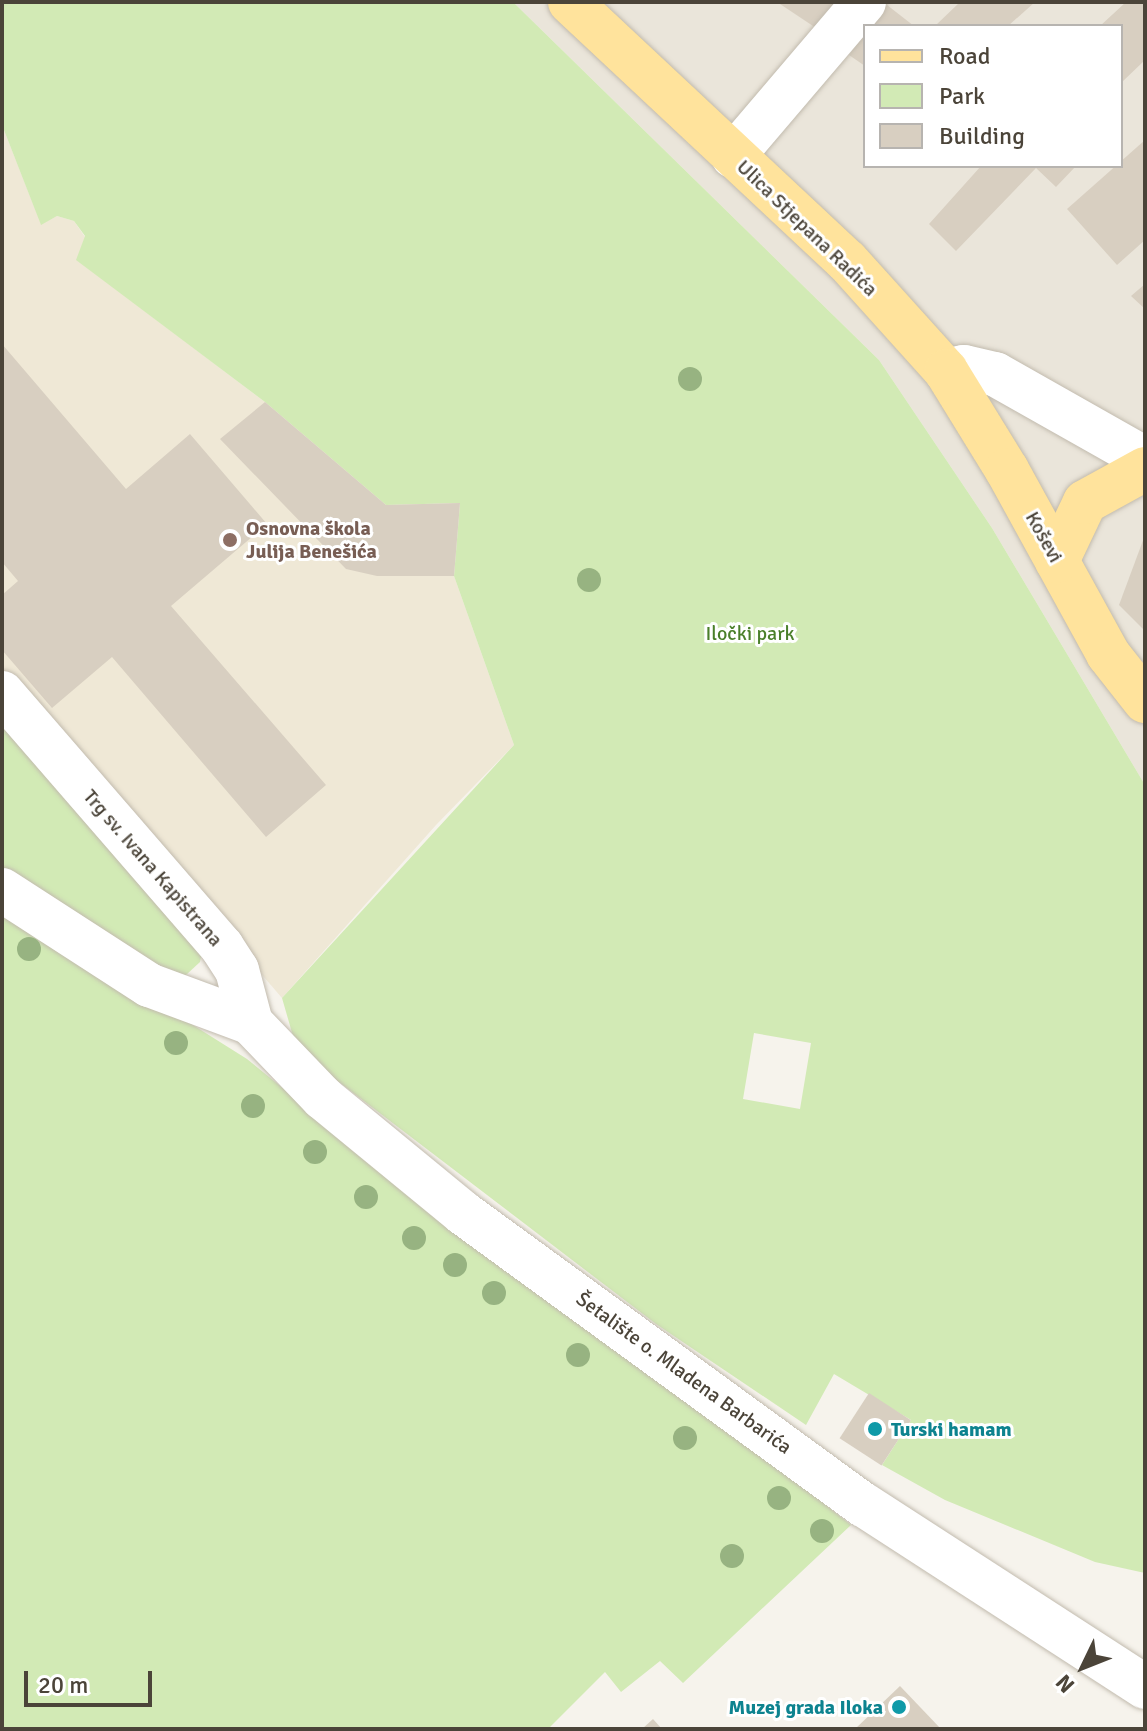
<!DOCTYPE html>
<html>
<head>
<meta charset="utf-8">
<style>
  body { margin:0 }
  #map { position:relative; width:1147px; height:1731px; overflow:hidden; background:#f6f3ec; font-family:Signika,sans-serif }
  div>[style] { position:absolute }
  .residential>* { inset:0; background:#eae5da }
  .education>* { inset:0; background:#efe8d6 }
  .green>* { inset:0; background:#d2eab5 }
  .building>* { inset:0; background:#d8cfc1; transform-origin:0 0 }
  .roads { filter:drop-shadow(0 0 2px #c2bbae) drop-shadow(0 0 2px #c2bbae) }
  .minor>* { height:44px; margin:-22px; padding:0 22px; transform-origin:22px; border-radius:22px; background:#fff }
  .major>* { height:44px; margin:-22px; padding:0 22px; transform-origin:22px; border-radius:22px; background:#ffe39c }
  .trees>* { width:24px; height:24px; margin:-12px; border-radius:50%; background:#97b381 }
  .dots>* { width:22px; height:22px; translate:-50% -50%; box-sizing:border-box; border:4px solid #fff; border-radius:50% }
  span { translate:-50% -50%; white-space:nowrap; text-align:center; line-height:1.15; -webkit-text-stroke:6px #fff; paint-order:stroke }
  .street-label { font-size:20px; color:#4b4439 }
  .education-label { font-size:20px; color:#785e54; font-weight:700 }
  .left { translate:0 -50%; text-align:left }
  .park-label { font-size:20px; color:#4a7f2a }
  .culture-label { font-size:20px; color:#0d838f; font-weight:700 }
  .right { translate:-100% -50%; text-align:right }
  .frame { position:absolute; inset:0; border:4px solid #4b4439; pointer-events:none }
  .legend { position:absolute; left:863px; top:24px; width:260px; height:144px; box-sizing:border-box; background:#fff; border:2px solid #b7b4b0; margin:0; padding:10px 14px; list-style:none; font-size:24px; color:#4b4439 }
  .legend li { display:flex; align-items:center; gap:16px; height:40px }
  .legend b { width:40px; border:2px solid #b7b4b0 }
  .north { position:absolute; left:1043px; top:1627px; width:80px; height:80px; -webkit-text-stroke:6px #fff; paint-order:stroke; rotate:227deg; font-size:22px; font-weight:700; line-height:32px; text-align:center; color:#4b4439 }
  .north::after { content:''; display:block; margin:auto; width:28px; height:36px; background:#4b4439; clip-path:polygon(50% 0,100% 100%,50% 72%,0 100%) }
  .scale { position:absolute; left:24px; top:1671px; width:128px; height:36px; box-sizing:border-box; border:4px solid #4b4439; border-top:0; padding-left:10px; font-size:24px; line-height:28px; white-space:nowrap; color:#4b4439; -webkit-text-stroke:6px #fff; paint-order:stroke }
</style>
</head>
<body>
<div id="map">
  <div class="residential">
    <i style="clip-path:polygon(evenodd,513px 2px,1145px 2px,1145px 785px,992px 528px,879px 360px,513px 2px,865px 26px,1121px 26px,1121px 166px,865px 166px,865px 26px)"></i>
  </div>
  <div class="education">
    <i style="clip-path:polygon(2px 125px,41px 224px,57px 216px,74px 221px,85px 237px,77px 260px,265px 402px,386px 505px,460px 503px,454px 576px,514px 745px,436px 825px,282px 998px,2px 674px)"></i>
  </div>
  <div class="green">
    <i style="clip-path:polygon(evenodd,2px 2px,513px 2px,879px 360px,992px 528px,1145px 785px,1145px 1573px,1095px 1562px,945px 1500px,882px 1465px,911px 1420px,834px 1374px,806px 1425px,656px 1324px,297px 1050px,282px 998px,514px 745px,454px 576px,460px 503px,386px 505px,265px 402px,76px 260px,85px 236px,74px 221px,57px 216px,41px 225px,2px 125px,2px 2px,754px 1033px,811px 1043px,800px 1109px,743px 1099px,754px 1033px)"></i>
    <i style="clip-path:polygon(2px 712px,204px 941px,200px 962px,186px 975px,163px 978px,2px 877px)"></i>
    <i style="clip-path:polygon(2px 905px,247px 1059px,508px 1271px,683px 1392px,851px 1525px,683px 1683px,660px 1661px,621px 1692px,605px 1672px,548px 1729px,2px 1729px)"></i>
  </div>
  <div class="building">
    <i style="clip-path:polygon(777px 2px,850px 2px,825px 34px)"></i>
    <i style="clip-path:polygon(960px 2px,1035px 2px,1008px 26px,935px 26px)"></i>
    <i style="clip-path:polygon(1126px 2px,1145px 2px,1145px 60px,1121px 83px,1121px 26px,1100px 26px)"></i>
    <i style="clip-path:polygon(887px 5px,914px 26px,871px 26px)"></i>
    <i style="clip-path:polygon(865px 34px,865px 66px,849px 55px)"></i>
    <i style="clip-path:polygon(1145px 140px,1145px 240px,1117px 265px,1067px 209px)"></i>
    <i style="clip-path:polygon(981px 166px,1076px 166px,1056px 187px,1036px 168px,956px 251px,929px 224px)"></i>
    <i style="clip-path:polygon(1145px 284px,1145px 309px,1131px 296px)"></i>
    <i style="clip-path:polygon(2px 344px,126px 489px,190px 434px,267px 524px,171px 606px,326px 785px,266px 837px,112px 657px,52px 708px,2px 650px,2px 595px,18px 581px,2px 562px)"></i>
    <i style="clip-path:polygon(265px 402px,386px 505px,460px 503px,454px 576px,377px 576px,346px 569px,220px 439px)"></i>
    <i style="clip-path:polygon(1145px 535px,1145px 631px,1119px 605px)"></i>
    <i style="left:869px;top:1393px;width:50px;height:54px;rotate:33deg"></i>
    <i style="clip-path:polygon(900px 1686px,941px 1729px,855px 1729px)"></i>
    <i style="clip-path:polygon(653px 1719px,662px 1729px,642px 1729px)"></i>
  </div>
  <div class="roads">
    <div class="minor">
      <i style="left:733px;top:156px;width:202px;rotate:-49.6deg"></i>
      <i style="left:946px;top:371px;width:18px;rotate:-13deg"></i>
      <i style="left:964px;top:367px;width:32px;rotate:13deg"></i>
      <i style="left:995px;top:374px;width:172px;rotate:29.5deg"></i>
      <i style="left:2px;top:693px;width:336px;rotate:49.1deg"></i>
      <i style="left:222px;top:947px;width:27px;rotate:57deg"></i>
      <i style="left:237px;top:970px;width:55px;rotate:75.2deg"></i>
      <i style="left:2px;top:890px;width:175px;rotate:32.9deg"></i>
      <i style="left:149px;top:985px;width:109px;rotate:20.4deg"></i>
      <i style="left:251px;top:1023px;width:104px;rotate:46.2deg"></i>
      <i style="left:323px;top:1098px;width:181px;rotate:39.4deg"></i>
      <i style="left:463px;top:1213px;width:496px;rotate:36.1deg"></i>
      <i style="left:864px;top:1505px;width:335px;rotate:32.9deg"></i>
    </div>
    <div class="major">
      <i style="left:570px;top:2px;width:379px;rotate:43.1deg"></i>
      <i style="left:847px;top:261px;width:148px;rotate:48deg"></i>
      <i style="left:946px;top:371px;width:116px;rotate:58.4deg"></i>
      <i style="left:1007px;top:470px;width:210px;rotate:61.2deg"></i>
      <i style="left:1108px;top:654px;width:60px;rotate:51.8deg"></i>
      <i style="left:1057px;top:561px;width:65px;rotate:-64.6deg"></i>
      <i style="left:1085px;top:502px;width:68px;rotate:-28.8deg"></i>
    </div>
  </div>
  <div class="trees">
    <i style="left:690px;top:379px"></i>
    <i style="left:589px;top:580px"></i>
    <i style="left:29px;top:949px"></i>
    <i style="left:176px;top:1043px"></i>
    <i style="left:253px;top:1106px"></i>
    <i style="left:315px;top:1152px"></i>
    <i style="left:366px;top:1197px"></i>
    <i style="left:414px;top:1238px"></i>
    <i style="left:455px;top:1265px"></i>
    <i style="left:494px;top:1293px"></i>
    <i style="left:578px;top:1355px"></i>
    <i style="left:685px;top:1438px"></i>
    <i style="left:779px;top:1498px"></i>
    <i style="left:822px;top:1531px"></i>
    <i style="left:732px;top:1556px"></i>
  </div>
  <div class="dots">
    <i style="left:230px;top:540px;background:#8d6e63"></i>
    <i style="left:875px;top:1429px;background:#0f9aa8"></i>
    <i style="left:899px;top:1707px;background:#0f9aa8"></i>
  </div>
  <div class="street-label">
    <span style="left:807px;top:228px;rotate:44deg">Ulica Stjepana Radića</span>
    <span style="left:1044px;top:537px;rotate:61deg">Koševi</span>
    <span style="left:153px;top:868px;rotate:49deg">Trg sv. Ivana Kapistrana</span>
    <span style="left:684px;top:1373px;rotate:36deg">Šetalište o. Mladena Barbarića</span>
  </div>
  <div class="education-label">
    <span class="left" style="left:246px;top:540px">Osnovna škola<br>Julija Benešića</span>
  </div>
  <div class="park-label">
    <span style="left:750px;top:633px">Iločki park</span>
  </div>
  <div class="culture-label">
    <span class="left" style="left:891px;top:1429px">Turski hamam</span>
    <span class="right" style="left:883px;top:1707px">Muzej grada Iloka</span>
  </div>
  <div class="frame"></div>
  <ul class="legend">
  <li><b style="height:10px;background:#ffe39c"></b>Road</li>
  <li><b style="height:22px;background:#d2eab5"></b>Park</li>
  <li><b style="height:22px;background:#d8cfc1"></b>Building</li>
  </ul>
  <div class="north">N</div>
  <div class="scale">20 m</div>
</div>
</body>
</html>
